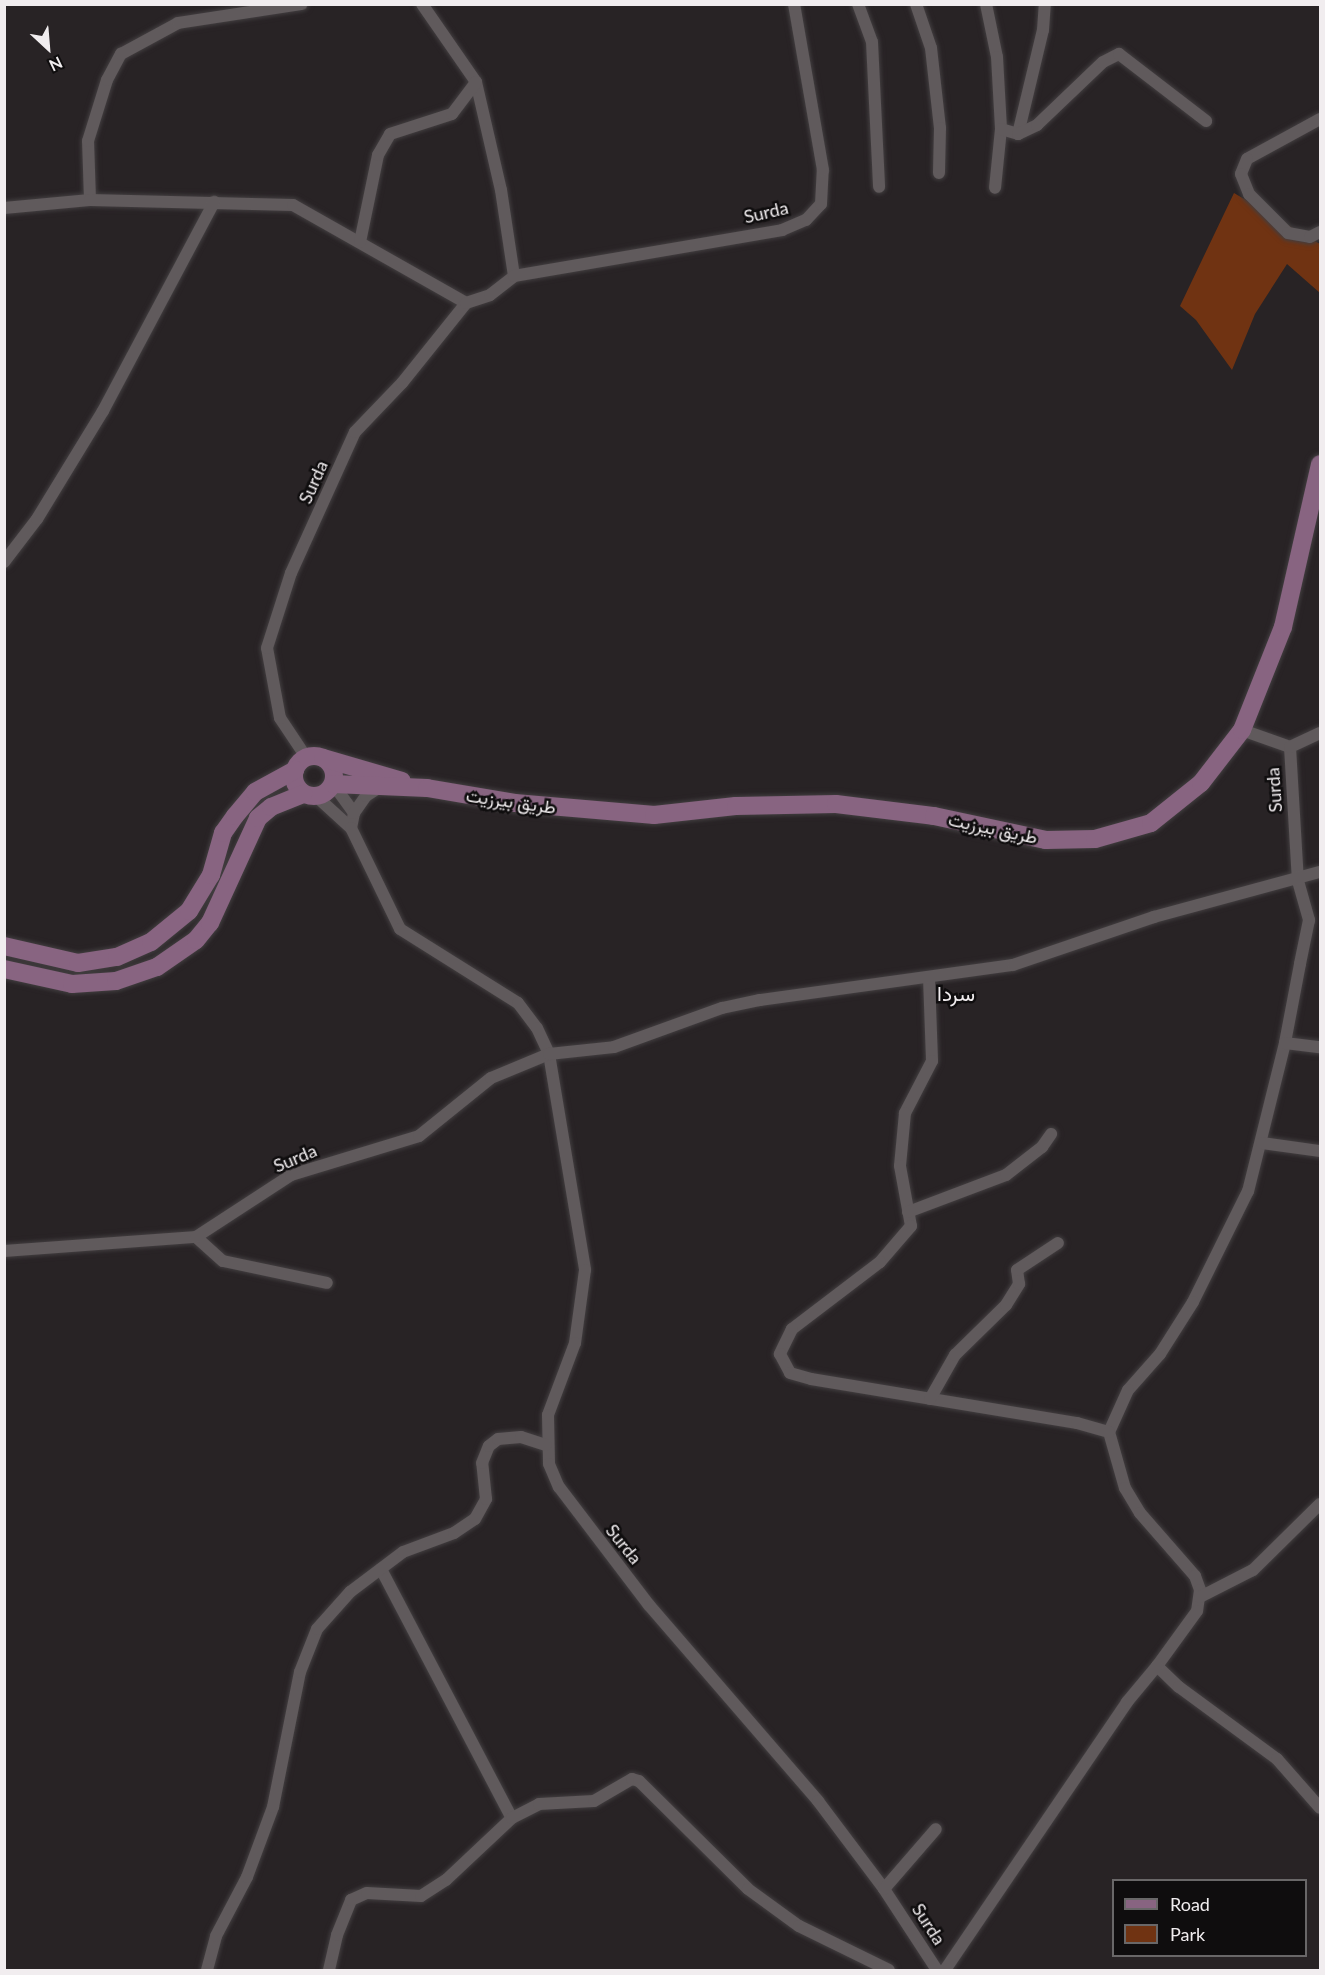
<!DOCTYPE html>
<html>
<head>
<meta charset="utf-8">
<style>
  body { margin:0 }
  #map { position:relative; width:1325px; height:1975px; overflow:hidden; background:#282325; font-family:Lato,Vazirmatn,sans-serif }
  div>[style] { position:absolute }
  .green>* { inset:0; background:#703312 }
  .roads { filter:drop-shadow(0 0 2px #423e40) drop-shadow(0 0 2px #423e40) }
  .street>* { height:12px; margin:-6px; padding:0 6px; transform-origin:6px; border-radius:6px; background:#605a5c }
  .secondary>* { height:18px; margin:-9px; padding:0 9px; transform-origin:9px; border-radius:9px; background:#886481 }
  .secondary>.ring { margin:-9px; padding:0; box-sizing:content-box; background:none; border:18px solid #886481; border-radius:50% }
  span { translate:-50% -50%; white-space:nowrap; text-align:center; line-height:1.15; -webkit-text-stroke:5px #0f0d0e; paint-order:stroke }
  .street-label { font-size:18px; color:#f1edef }
  .quarter-label { font-size:21px; color:#f1edef }
  .frame { position:absolute; inset:0; border:6px solid #f1edef; pointer-events:none }
  .legend { position:absolute; left:1112px; top:1879px; width:195px; height:78px; box-sizing:border-box; background:#0f0d0e; border:2px solid #696768; margin:0; padding:8px 10px; list-style:none; font-size:18px; color:#f1edef }
  .legend li { display:flex; align-items:center; gap:12px; height:30px }
  .legend b { width:30px; border:2px solid #696768 }
  .north { position:absolute; left:18px; top:18px; width:60px; height:60px; -webkit-text-stroke:4px #0f0d0e; paint-order:stroke; rotate:154deg; font-size:16px; font-weight:700; line-height:24px; text-align:center; color:#f1edef }
  .north::after { content:''; display:block; margin:auto; width:21px; height:27px; background:#f1edef; clip-path:polygon(50% 0,100% 100%,50% 72%,0 100%) }
</style>
</head>
<body>
<div id="map">
  <div class="green">
    <i style="clip-path:polygon(1234px 193px,1320px 244px,1320px 293px,1287px 264px,1255px 314px,1232px 370px,1196px 320px,1180px 306px)"></i>
  </div>
  <div class="roads">
    <div class="street">
      <i style="left:422px;top:4px;width:95px;rotate:55.3deg"></i>
      <i style="left:476px;top:82px;width:111px;rotate:77deg"></i>
      <i style="left:501px;top:190px;width:87px;rotate:81.4deg"></i>
      <i style="left:858px;top:4px;width:40px;rotate:69.8deg"></i>
      <i style="left:872px;top:42px;width:145px;rotate:87.2deg"></i>
      <i style="left:916px;top:4px;width:46px;rotate:71.2deg"></i>
      <i style="left:931px;top:48px;width:81px;rotate:83.6deg"></i>
      <i style="left:940px;top:128px;width:45px;rotate:91.3deg"></i>
      <i style="left:986px;top:4px;width:54px;rotate:78.3deg"></i>
      <i style="left:997px;top:57px;width:72px;rotate:86.8deg"></i>
      <i style="left:1001px;top:129px;width:59px;rotate:95.8deg"></i>
      <i style="left:1320px;top:119px;width:83px;rotate:151.3deg"></i>
      <i style="left:1247px;top:159px;width:16px;rotate:112deg"></i>
      <i style="left:1241px;top:174px;width:22px;rotate:68deg"></i>
      <i style="left:1249px;top:194px;width:55px;rotate:45deg"></i>
      <i style="left:1288px;top:233px;width:22px;rotate:10deg"></i>
      <i style="left:1310px;top:237px;width:11px;rotate:-27deg"></i>
      <i style="left:1001px;top:129px;width:18px;rotate:16deg"></i>
      <i style="left:1018px;top:134px;width:107px;rotate:-76.5deg"></i>
      <i style="left:1043px;top:30px;width:26px;rotate:-86deg"></i>
      <i style="left:1018px;top:134px;width:21px;rotate:-25deg"></i>
      <i style="left:1037px;top:125px;width:91px;rotate:-43.7deg"></i>
      <i style="left:1103px;top:62px;width:18px;rotate:-27deg"></i>
      <i style="left:1119px;top:54px;width:110px;rotate:37.6deg"></i>
      <i style="left:90px;top:200px;width:59px;rotate:-91.9deg"></i>
      <i style="left:88px;top:141px;width:64px;rotate:-72.7deg"></i>
      <i style="left:107px;top:80px;width:30px;rotate:-62deg"></i>
      <i style="left:121px;top:54px;width:65px;rotate:-28.5deg"></i>
      <i style="left:178px;top:23px;width:125px;rotate:-8.7deg"></i>
      <i style="left:4px;top:208px;width:86px;rotate:-5.3deg"></i>
      <i style="left:90px;top:200px;width:203px;rotate:1.4deg"></i>
      <i style="left:293px;top:205px;width:199px;rotate:29.5deg"></i>
      <i style="left:360px;top:242px;width:89px;rotate:-78.3deg"></i>
      <i style="left:378px;top:155px;width:24px;rotate:-60deg"></i>
      <i style="left:390px;top:134px;width:65px;rotate:-17.9deg"></i>
      <i style="left:452px;top:114px;width:40px;rotate:-53deg"></i>
      <i style="left:4px;top:562px;width:54px;rotate:-52.5deg"></i>
      <i style="left:37px;top:519px;width:127px;rotate:-58.6deg"></i>
      <i style="left:103px;top:411px;width:237px;rotate:-62deg"></i>
      <i style="left:1242px;top:730px;width:51px;rotate:19.5deg"></i>
      <i style="left:1290px;top:747px;width:134px;rotate:86.6deg"></i>
      <i style="left:1298px;top:881px;width:41px;rotate:74.2deg"></i>
      <i style="left:1309px;top:920px;width:45px;rotate:101.6deg"></i>
      <i style="left:1300px;top:964px;width:80px;rotate:100.8deg"></i>
      <i style="left:1285px;top:1043px;width:153px;rotate:104deg"></i>
      <i style="left:1248px;top:1191px;width:124px;rotate:116.4deg"></i>
      <i style="left:1193px;top:1302px;width:62px;rotate:122.4deg"></i>
      <i style="left:1160px;top:1354px;width:48px;rotate:131.6deg"></i>
      <i style="left:1128px;top:1390px;width:46px;rotate:114.3deg"></i>
      <i style="left:1109px;top:1432px;width:58px;rotate:74.1deg"></i>
      <i style="left:1125px;top:1488px;width:29px;rotate:59deg"></i>
      <i style="left:1140px;top:1513px;width:84px;rotate:48.9deg"></i>
      <i style="left:1195px;top:1576px;width:15px;rotate:70deg"></i>
      <i style="left:1200px;top:1590px;width:21px;rotate:98deg"></i>
      <i style="left:1197px;top:1611px;width:68px;rotate:126deg"></i>
      <i style="left:1157px;top:1666px;width:30px;rotate:44deg"></i>
      <i style="left:1179px;top:1687px;width:122px;rotate:36.3deg"></i>
      <i style="left:1277px;top:1759px;width:65px;rotate:48.7deg"></i>
      <i style="left:1290px;top:747px;width:33px;rotate:-25deg"></i>
      <i style="left:306px;top:757px;width:47px;rotate:-123.7deg"></i>
      <i style="left:280px;top:718px;width:71px;rotate:-100.5deg"></i>
      <i style="left:267px;top:648px;width:79px;rotate:-72.3deg"></i>
      <i style="left:291px;top:573px;width:155px;rotate:-65.6deg"></i>
      <i style="left:355px;top:432px;width:68px;rotate:-46.2deg"></i>
      <i style="left:402px;top:383px;width:102px;rotate:-51.3deg"></i>
      <i style="left:466px;top:303px;width:25px;rotate:-18deg"></i>
      <i style="left:490px;top:295px;width:31px;rotate:-38deg"></i>
      <i style="left:514px;top:276px;width:272px;rotate:-9.7deg"></i>
      <i style="left:782px;top:230px;width:26px;rotate:-23deg"></i>
      <i style="left:806px;top:220px;width:22px;rotate:-47deg"></i>
      <i style="left:821px;top:204px;width:34px;rotate:-87deg"></i>
      <i style="left:823px;top:170px;width:169px;rotate:-99.9deg"></i>
      <i style="left:333px;top:784px;width:36px;rotate:54deg"></i>
      <i style="left:354px;top:813px;width:15px;rotate:101deg"></i>
      <i style="left:317px;top:797px;width:46px;rotate:42.4deg"></i>
      <i style="left:351px;top:828px;width:112px;rotate:64.1deg"></i>
      <i style="left:400px;top:929px;width:139px;rotate:32.1deg"></i>
      <i style="left:518px;top:1003px;width:31px;rotate:53deg"></i>
      <i style="left:537px;top:1028px;width:29px;rotate:65deg"></i>
      <i style="left:549px;top:1054px;width:219px;rotate:80.5deg"></i>
      <i style="left:585px;top:1270px;width:74px;rotate:97.8deg"></i>
      <i style="left:575px;top:1343px;width:77px;rotate:110.6deg"></i>
      <i style="left:548px;top:1415px;width:49px;rotate:88.8deg"></i>
      <i style="left:549px;top:1464px;width:25px;rotate:67deg"></i>
      <i style="left:559px;top:1487px;width:148px;rotate:52.7deg"></i>
      <i style="left:649px;top:1605px;width:259px;rotate:49.2deg"></i>
      <i style="left:818px;top:1801px;width:110px;rotate:53.1deg"></i>
      <i style="left:884px;top:1889px;width:97px;rotate:56.8deg"></i>
      <i style="left:354px;top:813px;width:21px;rotate:-55deg"></i>
      <i style="left:366px;top:796px;width:17px;rotate:-33deg"></i>
      <i style="left:929px;top:978px;width:83px;rotate:87.9deg"></i>
      <i style="left:932px;top:1061px;width:59px;rotate:117.4deg"></i>
      <i style="left:905px;top:1113px;width:53px;rotate:95.4deg"></i>
      <i style="left:900px;top:1166px;width:61px;rotate:79.6deg"></i>
      <i style="left:911px;top:1226px;width:48px;rotate:130.7deg"></i>
      <i style="left:880px;top:1262px;width:111px;rotate:142.7deg"></i>
      <i style="left:792px;top:1329px;width:28px;rotate:116deg"></i>
      <i style="left:780px;top:1354px;width:21px;rotate:62deg"></i>
      <i style="left:790px;top:1373px;width:22px;rotate:16deg"></i>
      <i style="left:811px;top:1379px;width:270px;rotate:9.4deg"></i>
      <i style="left:1077px;top:1423px;width:33px;rotate:16deg"></i>
      <i style="left:1285px;top:1043px;width:35px;rotate:7deg"></i>
      <i style="left:1262px;top:1143px;width:59px;rotate:7.9deg"></i>
      <i style="left:908px;top:1212px;width:105px;rotate:-20.7deg"></i>
      <i style="left:1006px;top:1175px;width:46px;rotate:-37.9deg"></i>
      <i style="left:1042px;top:1147px;width:16px;rotate:-55deg"></i>
      <i style="left:196px;top:1237px;width:36px;rotate:42deg"></i>
      <i style="left:223px;top:1261px;width:106px;rotate:11.9deg"></i>
      <i style="left:4px;top:1251px;width:193px;rotate:-4.2deg"></i>
      <i style="left:196px;top:1237px;width:113px;rotate:-33.1deg"></i>
      <i style="left:291px;top:1175px;width:134px;rotate:-16.9deg"></i>
      <i style="left:419px;top:1136px;width:92px;rotate:-38.9deg"></i>
      <i style="left:491px;top:1078px;width:63px;rotate:-22.5deg"></i>
      <i style="left:549px;top:1054px;width:65px;rotate:-6.1deg"></i>
      <i style="left:614px;top:1047px;width:115px;rotate:-19.9deg"></i>
      <i style="left:722px;top:1008px;width:39px;rotate:-12deg"></i>
      <i style="left:760px;top:1000px;width:255px;rotate:-7.9deg"></i>
      <i style="left:1013px;top:965px;width:149px;rotate:-18.8deg"></i>
      <i style="left:1154px;top:917px;width:172px;rotate:-15.2deg"></i>
      <i style="left:930px;top:1399px;width:51px;rotate:-60.4deg"></i>
      <i style="left:955px;top:1355px;width:71px;rotate:-44.4deg"></i>
      <i style="left:1006px;top:1305px;width:25px;rotate:-58deg"></i>
      <i style="left:1019px;top:1284px;width:14px;rotate:-98deg"></i>
      <i style="left:1017px;top:1270px;width:49px;rotate:-33.4deg"></i>
      <i style="left:381px;top:1569px;width:281px;rotate:62.3deg"></i>
      <i style="left:1200px;top:1597px;width:59px;rotate:-27deg"></i>
      <i style="left:1253px;top:1570px;width:94px;rotate:-44.6deg"></i>
      <i style="left:884px;top:1889px;width:79px;rotate:-49.1deg"></i>
      <i style="left:207px;top:1970px;width:35px;rotate:-75deg"></i>
      <i style="left:216px;top:1936px;width:67px;rotate:-62.3deg"></i>
      <i style="left:247px;top:1877px;width:75px;rotate:-69.6deg"></i>
      <i style="left:273px;top:1807px;width:138px;rotate:-78.7deg"></i>
      <i style="left:300px;top:1672px;width:46px;rotate:-68.4deg"></i>
      <i style="left:317px;top:1629px;width:50px;rotate:-48.3deg"></i>
      <i style="left:350px;top:1592px;width:66px;rotate:-37deg"></i>
      <i style="left:403px;top:1552px;width:54px;rotate:-20.4deg"></i>
      <i style="left:454px;top:1533px;width:25px;rotate:-34deg"></i>
      <i style="left:475px;top:1519px;width:23px;rotate:-61deg"></i>
      <i style="left:486px;top:1499px;width:36px;rotate:-96deg"></i>
      <i style="left:482px;top:1463px;width:18px;rotate:-68deg"></i>
      <i style="left:489px;top:1446px;width:11px;rotate:-38deg"></i>
      <i style="left:498px;top:1439px;width:23px;rotate:-5deg"></i>
      <i style="left:521px;top:1437px;width:26px;rotate:18deg"></i>
      <i style="left:329px;top:1970px;width:36px;rotate:-77deg"></i>
      <i style="left:337px;top:1935px;width:38px;rotate:-68deg"></i>
      <i style="left:351px;top:1900px;width:17px;rotate:-24deg"></i>
      <i style="left:367px;top:1893px;width:54px;rotate:3.2deg"></i>
      <i style="left:421px;top:1896px;width:30px;rotate:-33deg"></i>
      <i style="left:446px;top:1880px;width:91px;rotate:-43.2deg"></i>
      <i style="left:512px;top:1818px;width:30px;rotate:-27deg"></i>
      <i style="left:539px;top:1804px;width:55px;rotate:-3.1deg"></i>
      <i style="left:594px;top:1801px;width:44px;rotate:-30.1deg"></i>
      <i style="left:632px;top:1779px;width:7px;rotate:16deg"></i>
      <i style="left:639px;top:1781px;width:153px;rotate:44.7deg"></i>
      <i style="left:748px;top:1889px;width:63px;rotate:36deg"></i>
      <i style="left:799px;top:1926px;width:100px;rotate:26.1deg"></i>
      <i style="left:945px;top:1970px;width:324px;rotate:-55.8deg"></i>
      <i style="left:1127px;top:1702px;width:47px;rotate:-50.2deg"></i>
    </div>
    <div class="secondary">
      <i class="ring" style="left:294px;top:756px;width:22px;height:22px"></i>
      <i style="left:323px;top:758px;width:82px;rotate:16.2deg"></i>
      <i style="left:333px;top:784px;width:94px;rotate:2.4deg"></i>
      <i style="left:427px;top:788px;width:89px;rotate:9.7deg"></i>
      <i style="left:515px;top:803px;width:140px;rotate:4.9deg"></i>
      <i style="left:654px;top:815px;width:82px;rotate:-6.3deg"></i>
      <i style="left:736px;top:806px;width:100px;rotate:-1.1deg"></i>
      <i style="left:836px;top:804px;width:99px;rotate:7deg"></i>
      <i style="left:934px;top:816px;width:115px;rotate:12.1deg"></i>
      <i style="left:1046px;top:840px;width:49px;rotate:-1.2deg"></i>
      <i style="left:1095px;top:839px;width:58px;rotate:-15.9deg"></i>
      <i style="left:1151px;top:823px;width:64px;rotate:-38.7deg"></i>
      <i style="left:1201px;top:783px;width:67px;rotate:-52.3deg"></i>
      <i style="left:1242px;top:730px;width:111px;rotate:-68.3deg"></i>
      <i style="left:1283px;top:627px;width:167px;rotate:-77.2deg"></i>
      <i style="left:4px;top:946px;width:76px;rotate:12.9deg"></i>
      <i style="left:78px;top:963px;width:39px;rotate:-9deg"></i>
      <i style="left:117px;top:957px;width:37px;rotate:-24deg"></i>
      <i style="left:151px;top:942px;width:49px;rotate:-39.2deg"></i>
      <i style="left:189px;top:911px;width:42px;rotate:-58.6deg"></i>
      <i style="left:211px;top:875px;width:44px;rotate:-74.1deg"></i>
      <i style="left:223px;top:833px;width:21px;rotate:-55deg"></i>
      <i style="left:235px;top:816px;width:31px;rotate:-50deg"></i>
      <i style="left:255px;top:792px;width:46px;rotate:-28.8deg"></i>
      <i style="left:4px;top:969px;width:70px;rotate:12.4deg"></i>
      <i style="left:72px;top:984px;width:44px;rotate:-3.9deg"></i>
      <i style="left:116px;top:981px;width:43px;rotate:-18.9deg"></i>
      <i style="left:157px;top:967px;width:47px;rotate:-34.7deg"></i>
      <i style="left:196px;top:940px;width:22px;rotate:-51deg"></i>
      <i style="left:210px;top:923px;width:115px;rotate:-65.4deg"></i>
      <i style="left:258px;top:818px;width:17px;rotate:-40deg"></i>
      <i style="left:271px;top:807px;width:35px;rotate:-22deg"></i>
    </div>
  </div>
  <div class="street-label">
    <span style="left:766px;top:212px;rotate:-13deg">Surda</span>
    <span style="left:313px;top:482px;rotate:-66deg">Surda</span>
    <span style="left:1274px;top:790px;rotate:-94deg">Surda</span>
    <span style="left:511px;top:801px;rotate:8deg">طريق بيرزيت</span>
    <span style="left:993px;top:828px;rotate:12deg">طريق بيرزيت</span>
    <span style="left:295px;top:1158px;rotate:-23deg">Surda</span>
    <span style="left:624px;top:1544px;rotate:51deg">Surda</span>
    <span style="left:929px;top:1924px;rotate:57deg">Surda</span>
  </div>
  <div class="quarter-label">
    <span style="left:956px;top:993px">سردا</span>
  </div>
  <div class="frame"></div>
  <ul class="legend">
  <li><b style="height:8px;background:#886481"></b>Road</li>
  <li><b style="height:16px;background:#703312"></b>Park</li>
  </ul>
  <div class="north">N</div>
</div>
</body>
</html>
